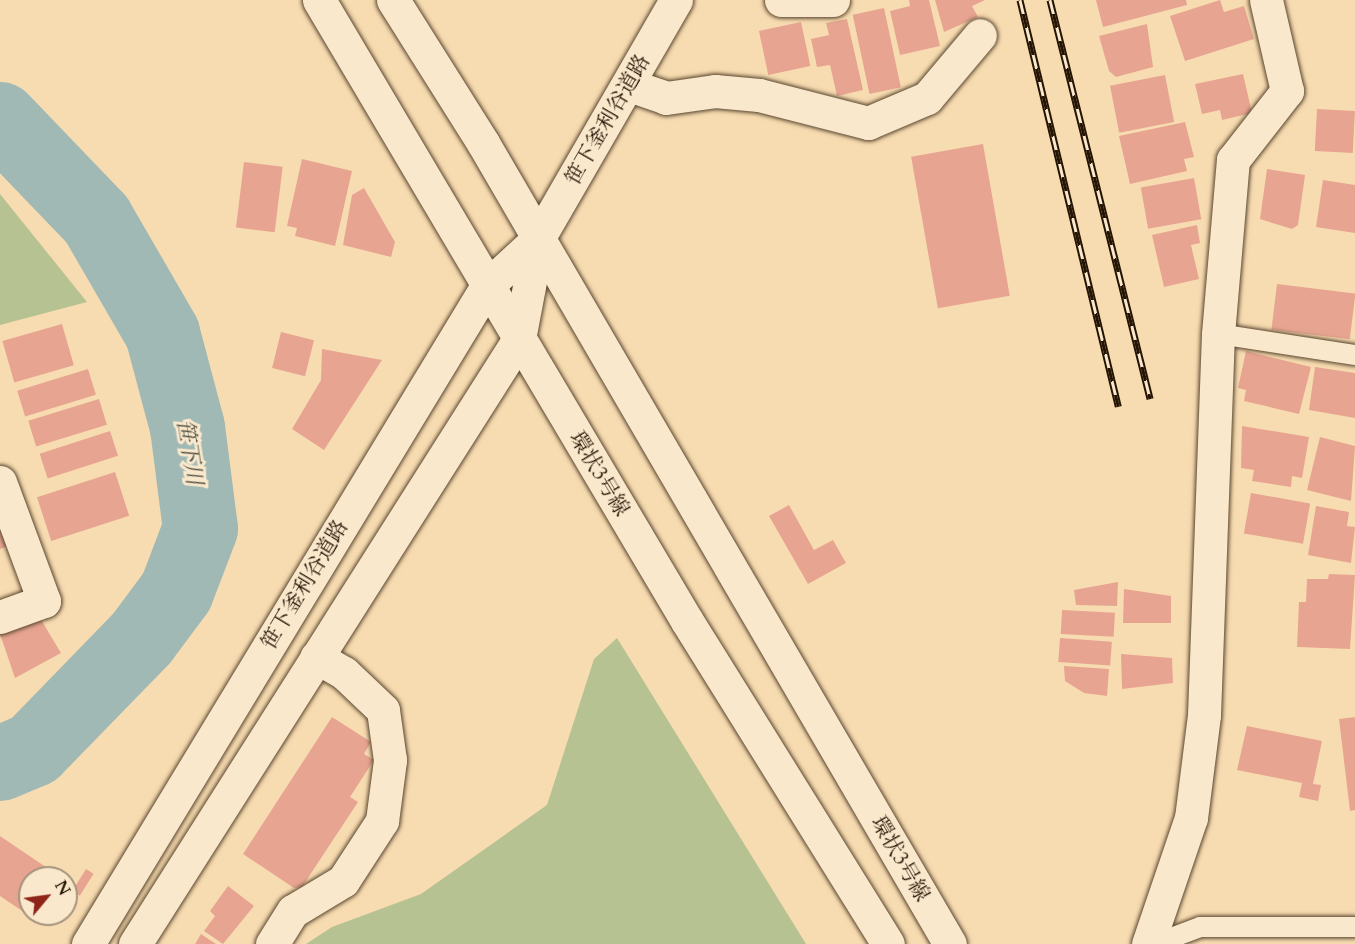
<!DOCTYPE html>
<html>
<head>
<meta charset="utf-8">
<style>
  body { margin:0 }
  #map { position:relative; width:1355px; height:944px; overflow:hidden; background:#f8dcb1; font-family:Cardo,"Noto Serif JP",serif }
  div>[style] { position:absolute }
  .green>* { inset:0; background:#b6c291 }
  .river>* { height:75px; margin:-37.5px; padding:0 37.5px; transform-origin:37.5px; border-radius:37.5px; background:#a0b9b5 }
  .building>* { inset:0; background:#e7a591; transform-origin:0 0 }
  .roads { filter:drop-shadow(0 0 2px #59462f) drop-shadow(0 0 2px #59462f) }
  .service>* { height:20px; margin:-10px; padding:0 10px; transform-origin:10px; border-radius:10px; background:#fae8cc }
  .minor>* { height:33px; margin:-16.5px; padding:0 16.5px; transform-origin:16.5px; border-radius:16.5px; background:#fae8cc }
  .tertiary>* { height:33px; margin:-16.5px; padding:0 16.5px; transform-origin:16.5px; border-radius:16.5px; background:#fae8cc }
  .rail>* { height:7px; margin-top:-3.5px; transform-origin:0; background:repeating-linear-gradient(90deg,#fae8cc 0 14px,#241404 0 28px); box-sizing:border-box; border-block:2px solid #241404 }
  span { translate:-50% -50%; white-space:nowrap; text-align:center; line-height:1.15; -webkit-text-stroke:6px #fae8cc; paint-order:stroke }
  .street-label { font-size:21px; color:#241404 }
  .water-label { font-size:22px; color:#4f4e42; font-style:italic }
  .north { position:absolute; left:18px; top:866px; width:60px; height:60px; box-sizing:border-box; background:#fae8cc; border:2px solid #a4937c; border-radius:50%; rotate:61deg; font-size:16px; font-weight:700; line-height:24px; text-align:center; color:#241404 }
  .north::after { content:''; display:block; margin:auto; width:21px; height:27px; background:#8f2418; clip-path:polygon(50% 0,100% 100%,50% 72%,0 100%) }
</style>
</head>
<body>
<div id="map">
  <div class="green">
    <i style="clip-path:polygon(0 194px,87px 302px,0 325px)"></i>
    <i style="clip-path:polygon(617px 638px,806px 944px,306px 944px,332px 927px,421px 894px,547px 805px,594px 659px)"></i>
  </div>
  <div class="river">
    <i style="left:0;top:119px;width:139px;rotate:46.2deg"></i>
    <i style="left:96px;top:219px;width:132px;rotate:59.9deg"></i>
    <i style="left:162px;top:333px;width:97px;rotate:75.1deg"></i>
    <i style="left:187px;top:427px;width:102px;rotate:82.7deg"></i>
    <i style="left:200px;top:528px;width:67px;rotate:110.9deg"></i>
    <i style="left:176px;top:591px;width:59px;rotate:126.7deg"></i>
    <i style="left:141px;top:638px;width:155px;rotate:134.2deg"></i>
    <i style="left:33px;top:749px;width:36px;rotate:157deg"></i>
  </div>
  <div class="building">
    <i style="clip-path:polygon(909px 0,929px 0,940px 46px,900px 55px,890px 11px,910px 6px)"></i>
    <i style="clip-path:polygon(935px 0,985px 0,972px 6px,978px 17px,944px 32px)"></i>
    <i style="clip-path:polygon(1096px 0,1186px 0,1187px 5px,1103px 27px)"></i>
    <i style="clip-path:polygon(1220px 0,1224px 12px,1244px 6px,1254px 39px,1185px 61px,1170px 16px)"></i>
    <i style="left:884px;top:8px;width:81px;height:32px;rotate:78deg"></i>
    <i style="clip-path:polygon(847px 19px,863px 90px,837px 96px,830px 65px,817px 67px,811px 39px,829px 35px,826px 23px)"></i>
    <i style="left:801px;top:22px;width:45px;height:43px;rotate:78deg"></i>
    <i style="clip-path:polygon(1147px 24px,1153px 67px,1116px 77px,1109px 71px,1099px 36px)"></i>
    <i style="clip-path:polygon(1243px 74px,1252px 113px,1222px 120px,1220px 110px,1202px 114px,1195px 84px)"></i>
    <i style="left:1165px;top:75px;width:48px;height:56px;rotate:79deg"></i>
    <i style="left:1317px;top:109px;width:38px;height:42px;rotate:3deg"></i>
    <i style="clip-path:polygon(1185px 122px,1194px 157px,1184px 159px,1187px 171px,1130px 184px,1119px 136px)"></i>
    <i style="left:983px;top:144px;width:154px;height:73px;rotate:80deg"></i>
    <i style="clip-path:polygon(302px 159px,352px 171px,335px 246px,295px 236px,297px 228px,287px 226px)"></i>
    <i style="left:244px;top:162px;width:39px;height:66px;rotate:7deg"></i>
    <i style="clip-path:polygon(1267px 169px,1305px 175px,1298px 225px,1292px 229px,1260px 219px)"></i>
    <i style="left:1194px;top:178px;width:42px;height:54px;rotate:80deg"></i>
    <i style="clip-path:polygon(1323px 180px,1355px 185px,1355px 233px,1316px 227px)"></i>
    <i style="clip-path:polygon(364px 188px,395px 242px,391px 257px,343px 245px,352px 195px)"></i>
    <i style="clip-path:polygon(1197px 225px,1200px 243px,1191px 245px,1199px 279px,1164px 287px,1152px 235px)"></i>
    <i style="left:1277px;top:284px;width:79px;height:46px;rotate:7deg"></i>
    <i style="left:62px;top:324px;width:43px;height:62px;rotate:74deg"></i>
    <i style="left:281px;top:332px;width:34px;height:37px;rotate:14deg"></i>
    <i style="clip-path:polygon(322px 349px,382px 360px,324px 450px,292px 429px,321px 380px)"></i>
    <i style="clip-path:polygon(1246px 351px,1311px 367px,1299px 414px,1244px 401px,1246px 390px,1238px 388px)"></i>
    <i style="clip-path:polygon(1315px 367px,1355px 373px,1355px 418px,1309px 410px)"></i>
    <i style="left:88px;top:369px;width:27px;height:74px;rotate:73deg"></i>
    <i style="left:99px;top:399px;width:27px;height:74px;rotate:73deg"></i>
    <i style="clip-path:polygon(1242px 426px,1309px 437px,1302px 478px,1292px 476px,1291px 487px,1252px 481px,1254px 470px,1241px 468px)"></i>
    <i style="left:110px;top:431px;width:26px;height:74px;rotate:72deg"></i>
    <i style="clip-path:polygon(1320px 437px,1355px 446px,1351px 501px,1307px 490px)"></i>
    <i style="left:115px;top:472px;width:46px;height:82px;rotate:72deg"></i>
    <i style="left:1251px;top:493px;width:60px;height:41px;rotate:10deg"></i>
    <i style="clip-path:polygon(789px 505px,814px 550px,833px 540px,846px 563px,808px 584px,769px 516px)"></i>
    <i style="clip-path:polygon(1316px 506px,1349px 512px,1347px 526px,1355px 527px,1351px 563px,1308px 555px)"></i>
    <i style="clip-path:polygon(0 523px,8px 546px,0 549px)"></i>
    <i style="clip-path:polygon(1329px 574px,1355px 575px,1350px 649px,1297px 647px,1299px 602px,1306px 602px,1307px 579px,1328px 579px)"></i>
    <i style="clip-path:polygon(1118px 582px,1117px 606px,1076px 605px,1074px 590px)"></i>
    <i style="clip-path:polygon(1124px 589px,1171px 596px,1171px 623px,1123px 623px)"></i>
    <i style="left:1062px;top:610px;width:53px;height:24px;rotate:3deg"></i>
    <i style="clip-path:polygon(40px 618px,61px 653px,15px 678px,0 634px)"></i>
    <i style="left:1060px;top:638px;width:52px;height:24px;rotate:4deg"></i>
    <i style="clip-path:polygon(1121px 654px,1172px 658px,1173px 683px,1122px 689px)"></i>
    <i style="clip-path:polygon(1064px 666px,1109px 669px,1107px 696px,1084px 693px,1065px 681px)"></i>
    <i style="clip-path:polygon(332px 717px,371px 742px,364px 754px,374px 760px,350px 797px,358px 802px,302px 887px,294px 888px,243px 854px)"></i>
    <i style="clip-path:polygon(1355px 717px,1355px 810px,1350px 811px,1339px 719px)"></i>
    <i style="clip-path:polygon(1247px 726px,1322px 741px,1313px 784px,1321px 785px,1318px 801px,1299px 797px,1302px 783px,1237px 770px)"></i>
    <i style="clip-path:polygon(0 836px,62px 878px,30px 878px,30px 914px,47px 914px,40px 923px,0 896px)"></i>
    <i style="left:86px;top:869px;width:9px;height:26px;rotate:32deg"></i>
    <i style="clip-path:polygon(228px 886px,254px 906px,223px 944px,204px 931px,215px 916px,210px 911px)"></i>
    <i style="clip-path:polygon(201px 934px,216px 944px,195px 944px)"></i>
  </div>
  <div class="roads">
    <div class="service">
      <i style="left:1218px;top:334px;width:139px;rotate:8.7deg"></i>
      <i style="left:1155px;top:944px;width:48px;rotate:-20.7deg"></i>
      <i style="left:1200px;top:927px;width:155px"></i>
    </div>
    <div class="minor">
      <i style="left:781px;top:0;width:52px"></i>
      <i style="left:629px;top:85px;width:39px;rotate:19deg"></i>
      <i style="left:666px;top:98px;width:49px;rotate:-8.1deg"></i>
      <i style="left:715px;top:91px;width:44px;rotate:5.2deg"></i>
      <i style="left:759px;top:95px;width:113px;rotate:14.4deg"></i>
      <i style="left:868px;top:123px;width:64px;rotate:-23deg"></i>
      <i style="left:927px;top:98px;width:82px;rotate:-49.9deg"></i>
      <i style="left:0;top:482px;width:127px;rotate:69.7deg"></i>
      <i style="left:44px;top:601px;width:47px;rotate:160deg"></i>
      <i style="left:272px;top:944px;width:39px;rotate:-58deg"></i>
      <i style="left:293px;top:911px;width:58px;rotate:-31deg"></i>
      <i style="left:343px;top:881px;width:72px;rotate:-57deg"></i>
      <i style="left:382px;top:821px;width:62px;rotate:-82.5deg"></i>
      <i style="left:390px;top:760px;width:50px;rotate:-98deg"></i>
      <i style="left:383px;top:710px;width:54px;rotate:-136.5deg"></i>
      <i style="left:344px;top:673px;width:32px;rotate:-150deg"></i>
      <i style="left:1148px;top:944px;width:133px;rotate:-71.2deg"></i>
      <i style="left:1191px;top:818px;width:104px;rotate:-82.8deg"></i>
      <i style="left:1204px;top:715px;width:381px;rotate:-87.9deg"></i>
      <i style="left:1218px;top:334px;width:175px;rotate:-85.1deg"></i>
      <i style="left:1233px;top:160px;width:88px;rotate:-52deg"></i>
      <i style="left:1287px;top:91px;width:93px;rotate:-103deg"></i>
    </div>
    <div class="tertiary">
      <i style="left:319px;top:0;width:722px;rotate:59.35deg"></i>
      <i style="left:687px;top:621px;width:380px;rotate:58.1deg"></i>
      <i style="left:393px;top:0;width:169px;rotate:57.8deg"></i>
      <i style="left:483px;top:143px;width:927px;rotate:59.76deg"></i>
      <i style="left:88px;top:944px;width:770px;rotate:-58.77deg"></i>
      <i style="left:487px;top:286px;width:69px;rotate:-42.7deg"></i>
      <i style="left:538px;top:239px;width:276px;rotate:-60deg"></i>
      <i style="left:135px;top:944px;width:717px;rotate:-57.6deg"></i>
      <i style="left:519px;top:339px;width:102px;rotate:-79.2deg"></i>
    </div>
  </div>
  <div class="rail">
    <i style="left:1020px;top:0;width:418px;rotate:76.4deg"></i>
    <i style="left:1050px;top:0;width:411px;rotate:75.9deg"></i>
  </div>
  <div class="street-label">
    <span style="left:608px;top:120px;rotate:-60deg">笹下釜利谷道路</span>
    <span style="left:599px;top:474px;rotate:59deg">環状3号線</span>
    <span style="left:305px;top:585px;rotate:-59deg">笹下釜利谷道路</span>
    <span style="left:900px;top:859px;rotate:60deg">環状3号線</span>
  </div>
  <div class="water-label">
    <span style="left:189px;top:452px;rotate:81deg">笹下川</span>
  </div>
  <div class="north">N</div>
</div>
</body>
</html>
